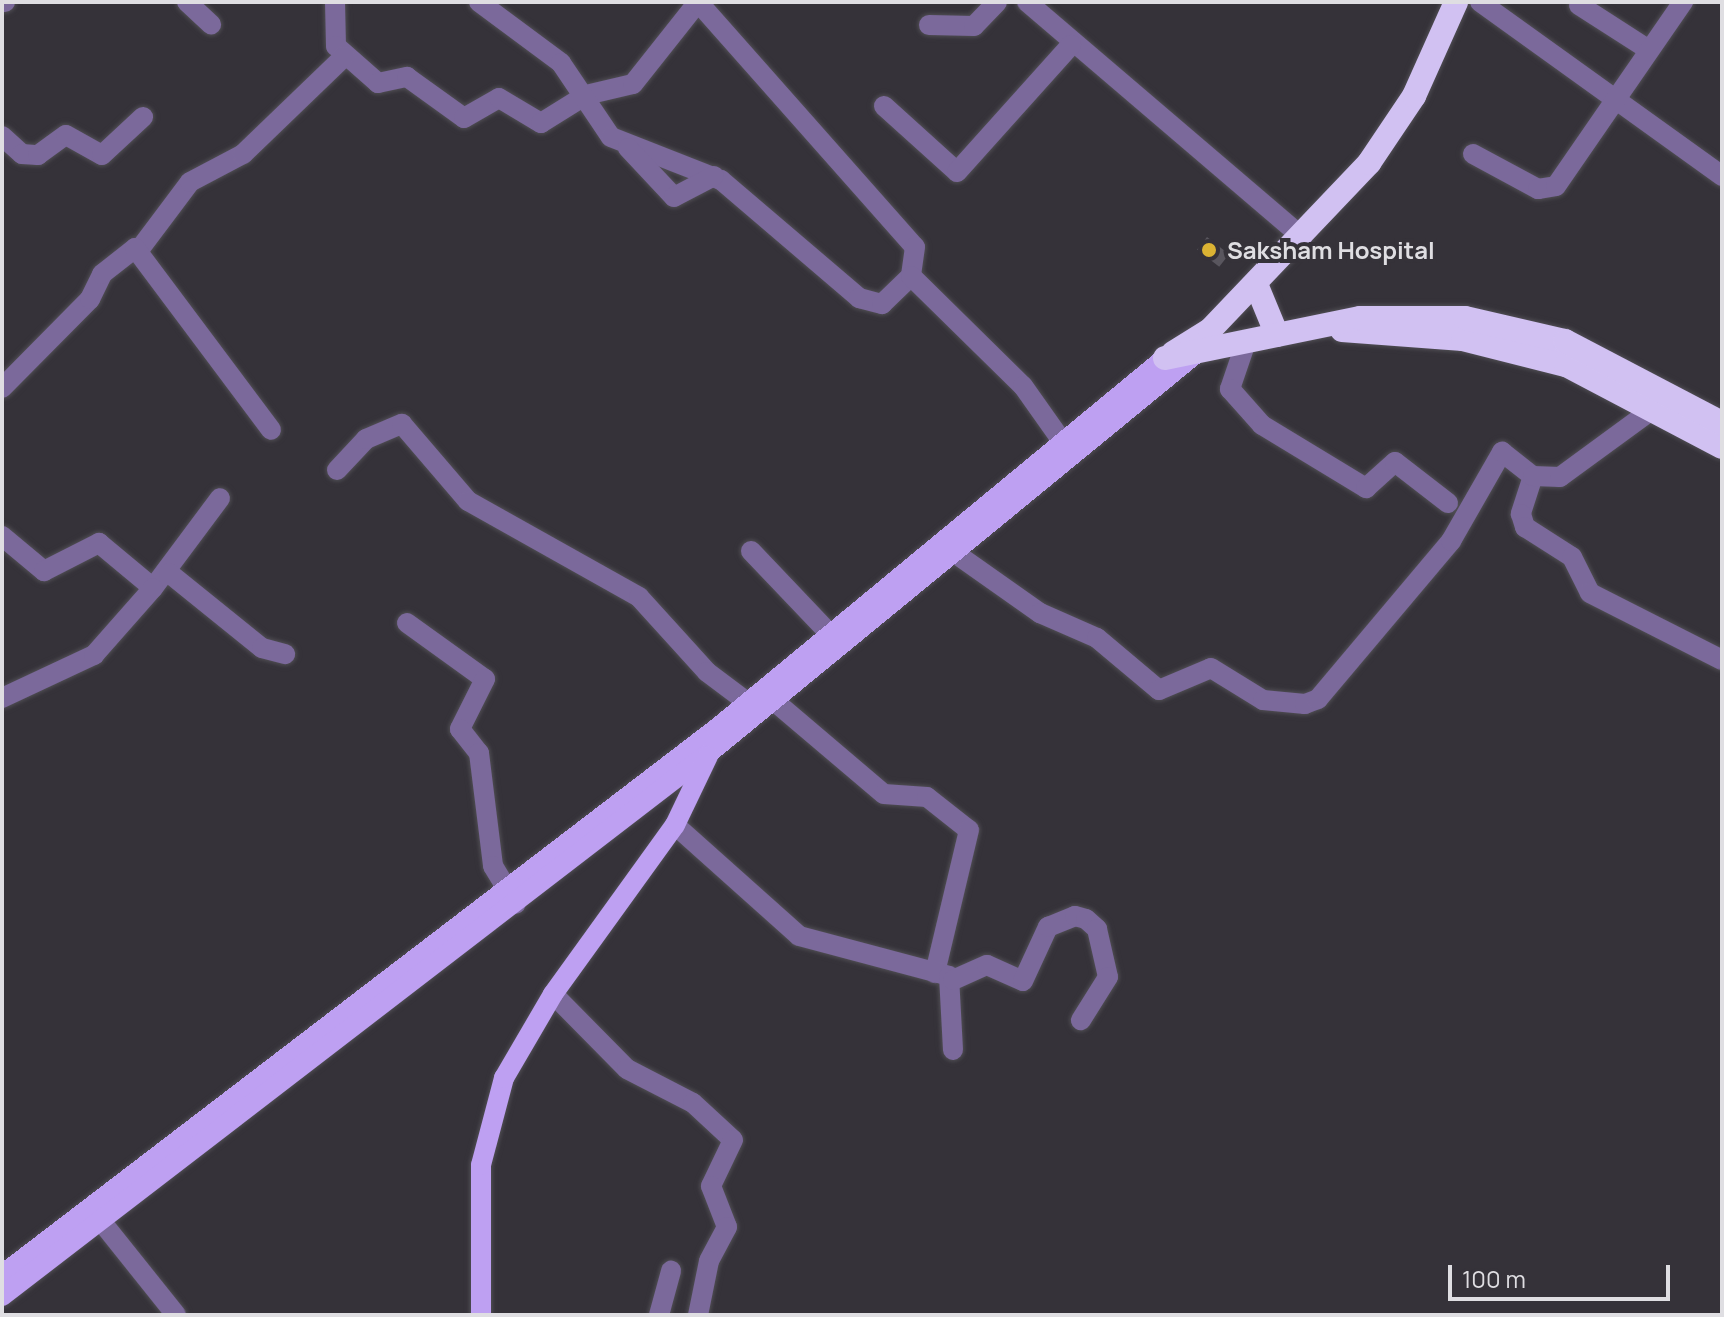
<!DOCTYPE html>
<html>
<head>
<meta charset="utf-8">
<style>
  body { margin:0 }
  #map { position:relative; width:1724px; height:1317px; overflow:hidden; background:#353239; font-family:Manrope,sans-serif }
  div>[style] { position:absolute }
  .building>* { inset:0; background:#59565e; transform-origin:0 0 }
  .roads { filter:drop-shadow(0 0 2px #504e54) drop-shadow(0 0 2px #504e54) }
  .minor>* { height:20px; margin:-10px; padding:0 10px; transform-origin:10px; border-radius:10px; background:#7b699b }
  .major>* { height:20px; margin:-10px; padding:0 10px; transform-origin:10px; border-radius:10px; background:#bea0f2 }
  .highway>* { height:24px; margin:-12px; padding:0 12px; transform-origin:12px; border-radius:12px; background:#d1c1f2 }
  .dots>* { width:22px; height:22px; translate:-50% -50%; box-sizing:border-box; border:4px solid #353239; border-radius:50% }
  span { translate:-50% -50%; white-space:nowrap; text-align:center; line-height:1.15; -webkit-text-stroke:8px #353239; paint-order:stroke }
  .poi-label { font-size:24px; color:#dfdee2; font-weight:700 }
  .left { translate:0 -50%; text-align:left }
  .frame { position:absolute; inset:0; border:4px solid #dfdee2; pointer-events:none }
  .scale { position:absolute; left:1448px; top:1265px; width:222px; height:36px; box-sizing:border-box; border:4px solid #dfdee2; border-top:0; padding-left:10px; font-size:24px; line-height:28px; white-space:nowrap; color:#dfdee2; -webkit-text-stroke:6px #353239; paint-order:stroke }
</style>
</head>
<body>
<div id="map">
  <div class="building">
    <i style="left:1207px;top:237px;width:28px;height:16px;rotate:38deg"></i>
  </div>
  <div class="roads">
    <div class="minor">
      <i style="left:2px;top:2px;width:3px"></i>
      <i style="left:187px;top:2px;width:33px;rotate:43deg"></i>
      <i style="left:335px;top:2px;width:44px;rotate:88.7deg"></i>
      <i style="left:336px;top:46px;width:56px;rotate:41.4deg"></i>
      <i style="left:378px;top:83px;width:30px;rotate:-12deg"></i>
      <i style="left:407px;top:77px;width:70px;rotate:35.7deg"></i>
      <i style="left:464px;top:118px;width:40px;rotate:-29.7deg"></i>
      <i style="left:499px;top:98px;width:49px;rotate:30.8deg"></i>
      <i style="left:541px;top:123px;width:53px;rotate:-31.9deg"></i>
      <i style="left:586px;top:95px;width:48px;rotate:-13.2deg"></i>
      <i style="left:633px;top:84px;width:105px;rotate:-51.6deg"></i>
      <i style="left:479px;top:2px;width:102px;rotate:36.6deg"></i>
      <i style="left:561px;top:63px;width:89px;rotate:56deg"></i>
      <i style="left:611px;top:137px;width:118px;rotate:21.4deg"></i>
      <i style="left:721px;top:180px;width:182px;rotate:40.5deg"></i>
      <i style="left:859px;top:298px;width:24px;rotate:15deg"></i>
      <i style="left:882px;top:304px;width:40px;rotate:-44deg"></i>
      <i style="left:698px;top:2px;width:327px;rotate:48.5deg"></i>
      <i style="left:915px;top:247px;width:29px;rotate:98deg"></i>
      <i style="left:911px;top:276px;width:157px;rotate:44.5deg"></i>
      <i style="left:1023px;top:386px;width:67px;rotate:54.7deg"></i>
      <i style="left:1027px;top:2px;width:362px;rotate:40.5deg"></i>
      <i style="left:1480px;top:2px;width:298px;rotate:35.7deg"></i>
      <i style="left:1579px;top:5px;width:83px;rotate:32.7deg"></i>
      <i style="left:929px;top:25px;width:45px;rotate:1.3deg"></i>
      <i style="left:974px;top:26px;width:33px;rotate:-46deg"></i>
      <i style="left:884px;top:106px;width:98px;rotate:42.1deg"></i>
      <i style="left:957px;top:172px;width:171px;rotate:-48.1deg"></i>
      <i style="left:2px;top:136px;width:27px;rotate:42deg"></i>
      <i style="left:22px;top:154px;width:16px;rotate:4deg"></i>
      <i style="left:38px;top:155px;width:34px;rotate:-36deg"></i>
      <i style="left:66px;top:135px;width:41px;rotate:29.1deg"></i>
      <i style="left:102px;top:155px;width:56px;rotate:-42.8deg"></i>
      <i style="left:628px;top:148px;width:67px;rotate:46.8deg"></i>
      <i style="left:674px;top:197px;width:45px;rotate:-27.7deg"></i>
      <i style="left:1473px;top:154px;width:74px;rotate:28.3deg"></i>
      <i style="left:1538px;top:189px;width:18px;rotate:-9deg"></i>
      <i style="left:1556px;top:186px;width:224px;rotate:-55.4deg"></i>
      <i style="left:139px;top:250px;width:85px;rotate:-53.1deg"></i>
      <i style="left:190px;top:182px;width:60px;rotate:-27.8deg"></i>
      <i style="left:243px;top:154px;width:141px;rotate:-43.9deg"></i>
      <i style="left:1246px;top:342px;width:50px;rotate:108.8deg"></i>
      <i style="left:1230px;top:389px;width:48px;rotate:48.4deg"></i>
      <i style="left:1262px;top:425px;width:122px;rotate:31.2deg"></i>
      <i style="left:1366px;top:488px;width:39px;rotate:-42deg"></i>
      <i style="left:1395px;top:462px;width:67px;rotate:37.7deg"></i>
      <i style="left:2px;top:388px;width:125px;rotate:-45.3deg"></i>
      <i style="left:90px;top:299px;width:28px;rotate:-64deg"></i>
      <i style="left:102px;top:274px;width:42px;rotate:-38.2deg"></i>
      <i style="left:135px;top:248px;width:227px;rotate:53.2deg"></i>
      <i style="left:337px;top:470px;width:42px;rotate:-46.9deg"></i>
      <i style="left:366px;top:439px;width:39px;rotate:-23deg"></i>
      <i style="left:402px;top:424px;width:101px;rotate:49.4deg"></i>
      <i style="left:468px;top:501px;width:196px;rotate:29.3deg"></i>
      <i style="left:639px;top:597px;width:101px;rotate:47.8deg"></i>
      <i style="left:707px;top:672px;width:50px;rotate:36.9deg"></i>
      <i style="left:1533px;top:476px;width:40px;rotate:108deg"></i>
      <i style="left:1521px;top:514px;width:14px;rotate:73deg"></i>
      <i style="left:1525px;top:527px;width:56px;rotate:32.6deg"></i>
      <i style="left:1572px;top:557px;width:40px;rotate:63.4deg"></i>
      <i style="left:1590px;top:593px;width:148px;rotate:26.9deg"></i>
      <i style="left:2px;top:536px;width:55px;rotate:39.8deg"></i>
      <i style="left:44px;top:571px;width:62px;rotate:-27deg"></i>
      <i style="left:99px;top:543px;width:70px;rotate:39.8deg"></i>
      <i style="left:153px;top:588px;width:112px;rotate:-53.3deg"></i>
      <i style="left:751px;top:551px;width:113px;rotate:46.4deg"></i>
      <i style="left:952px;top:551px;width:108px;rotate:35.2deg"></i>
      <i style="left:1040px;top:613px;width:62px;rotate:23.7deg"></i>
      <i style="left:1097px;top:638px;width:81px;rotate:40deg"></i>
      <i style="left:1159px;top:690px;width:56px;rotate:-22.9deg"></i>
      <i style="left:1211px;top:668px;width:61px;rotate:31.6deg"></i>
      <i style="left:1263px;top:700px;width:42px;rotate:5.4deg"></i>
      <i style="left:1305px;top:704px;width:14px;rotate:-21deg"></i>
      <i style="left:1318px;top:699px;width:207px;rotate:-49.9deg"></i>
      <i style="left:1451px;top:541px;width:103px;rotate:-60.2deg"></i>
      <i style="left:1502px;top:452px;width:39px;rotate:38deg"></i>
      <i style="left:1533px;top:476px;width:27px;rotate:2deg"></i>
      <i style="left:1560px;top:477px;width:115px;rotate:-36.2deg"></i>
      <i style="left:169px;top:573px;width:119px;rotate:38.9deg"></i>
      <i style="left:262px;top:648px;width:24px;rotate:15deg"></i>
      <i style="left:407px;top:623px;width:96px;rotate:35.7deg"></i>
      <i style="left:485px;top:679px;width:56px;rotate:116.6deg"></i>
      <i style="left:460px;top:729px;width:31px;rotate:52deg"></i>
      <i style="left:479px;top:753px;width:114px;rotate:82.9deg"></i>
      <i style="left:493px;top:866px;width:44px;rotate:58.8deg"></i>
      <i style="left:2px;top:698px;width:102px;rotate:-25.1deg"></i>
      <i style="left:94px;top:655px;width:89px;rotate:-48.6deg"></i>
      <i style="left:773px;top:700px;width:145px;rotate:40.3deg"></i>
      <i style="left:884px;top:794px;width:43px;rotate:4deg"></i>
      <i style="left:927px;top:797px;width:53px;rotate:38.2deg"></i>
      <i style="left:969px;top:830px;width:147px;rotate:103.4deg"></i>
      <i style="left:675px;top:825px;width:166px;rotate:41.8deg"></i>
      <i style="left:799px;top:936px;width:155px;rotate:14.9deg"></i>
      <i style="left:949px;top:976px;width:74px;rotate:86.9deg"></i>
      <i style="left:953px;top:980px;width:37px;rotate:-24deg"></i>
      <i style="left:987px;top:965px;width:39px;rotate:24deg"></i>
      <i style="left:1023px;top:981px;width:60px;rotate:-65.2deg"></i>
      <i style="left:1048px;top:927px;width:29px;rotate:-22deg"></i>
      <i style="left:1075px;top:916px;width:11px;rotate:15deg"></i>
      <i style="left:1086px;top:919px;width:15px;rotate:42deg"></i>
      <i style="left:1097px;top:929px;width:49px;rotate:77.1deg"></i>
      <i style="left:1108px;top:977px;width:51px;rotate:122.1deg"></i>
      <i style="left:553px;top:994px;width:105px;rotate:45.4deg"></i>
      <i style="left:627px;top:1069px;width:74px;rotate:27.3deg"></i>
      <i style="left:693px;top:1103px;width:54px;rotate:42.8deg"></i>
      <i style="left:733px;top:1140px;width:51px;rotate:115.6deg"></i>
      <i style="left:711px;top:1186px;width:44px;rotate:68.7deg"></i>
      <i style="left:727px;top:1227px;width:38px;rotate:118deg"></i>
      <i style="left:709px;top:1261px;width:55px;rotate:101.5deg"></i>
      <i style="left:101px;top:1221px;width:120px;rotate:51.4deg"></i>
      <i style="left:659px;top:1315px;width:46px;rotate:-74.7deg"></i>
    </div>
    <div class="major">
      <i style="left:2px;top:1275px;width:899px;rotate:-37.41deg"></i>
      <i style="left:716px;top:729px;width:582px;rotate:-39.57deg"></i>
      <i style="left:2px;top:1296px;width:893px;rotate:-37.54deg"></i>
      <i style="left:710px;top:752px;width:632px;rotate:-39.35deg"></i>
      <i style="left:481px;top:1315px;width:150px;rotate:-90deg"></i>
      <i style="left:481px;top:1165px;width:90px;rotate:-75.2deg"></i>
      <i style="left:504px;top:1078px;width:97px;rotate:-59.7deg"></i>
      <i style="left:553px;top:994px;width:208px;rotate:-54.2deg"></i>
      <i style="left:675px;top:825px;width:76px;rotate:-64.4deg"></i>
    </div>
    <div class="highway">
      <i style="left:1256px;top:284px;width:55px;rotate:67.6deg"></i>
      <i style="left:1342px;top:330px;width:121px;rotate:4.3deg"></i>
      <i style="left:1463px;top:339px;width:106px;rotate:14.2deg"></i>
      <i style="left:1566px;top:365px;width:176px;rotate:27.7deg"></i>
      <i style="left:1173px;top:353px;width:44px;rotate:-31.9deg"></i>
      <i style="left:1210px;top:330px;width:231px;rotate:-46.4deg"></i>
      <i style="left:1369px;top:163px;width:81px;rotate:-56.1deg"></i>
      <i style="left:1414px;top:96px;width:103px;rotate:-65.9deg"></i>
      <i style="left:1165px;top:358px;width:199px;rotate:-11.6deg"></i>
      <i style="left:1360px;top:318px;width:105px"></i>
      <i style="left:1465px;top:318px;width:103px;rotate:13deg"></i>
      <i style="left:1565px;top:341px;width:177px;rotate:27.6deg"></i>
    </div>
  </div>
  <div class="dots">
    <i style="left:1209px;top:250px;background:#dbb333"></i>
  </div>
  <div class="poi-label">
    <span class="left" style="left:1227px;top:250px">Saksham Hospital</span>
  </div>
  <div class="frame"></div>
  <div class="scale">100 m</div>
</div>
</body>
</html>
